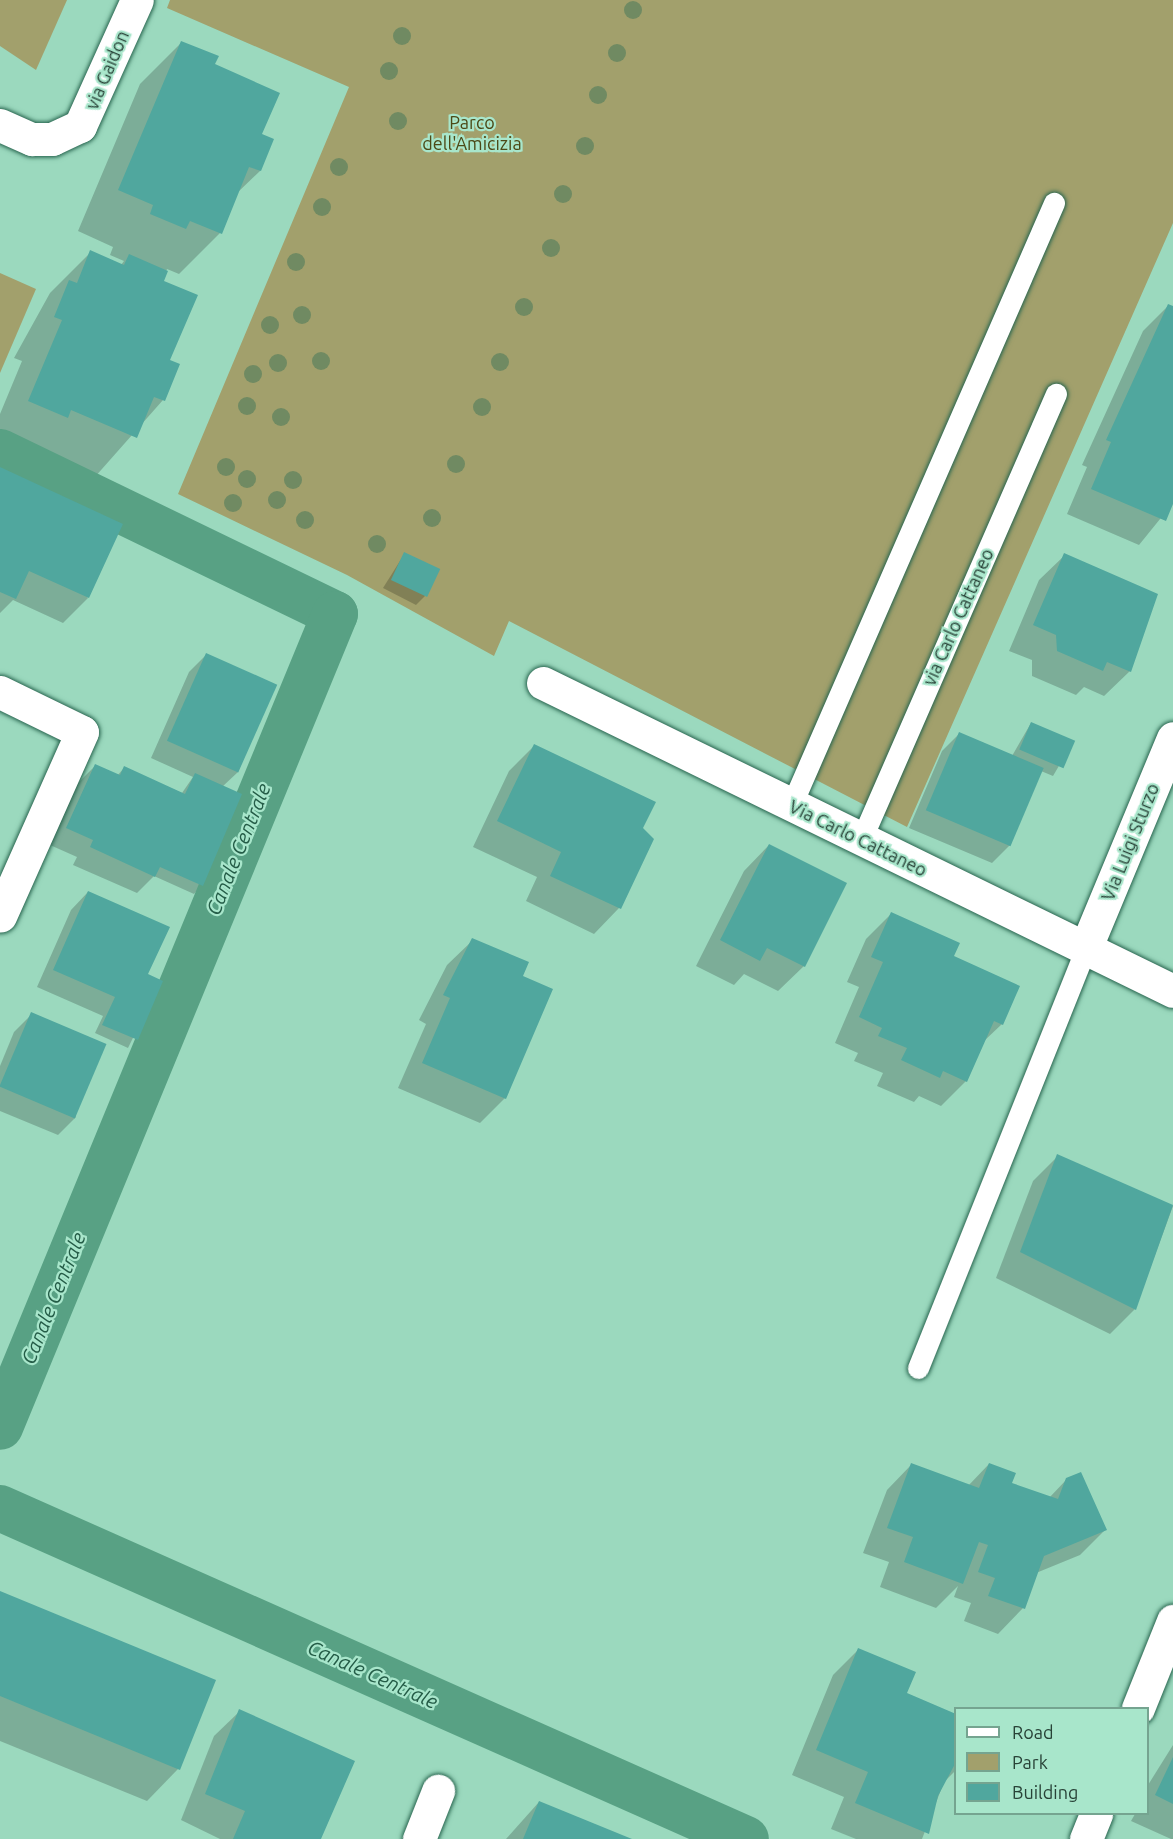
<!DOCTYPE html>
<html>
<head>
<meta charset="utf-8">
<style>
  body { margin:0 }
  #map { position:relative; width:1173px; height:1839px; overflow:hidden; background:#9bd9be; font-family:Ubuntu,sans-serif }
  div>[style] { position:absolute }
  .green>* { inset:0; background:#a2a06c }
  .shadow>* { inset:0; background:#0003 }
  .canal>* { height:46px; margin:-23px; padding:0 23px; transform-origin:23px; border-radius:23px; background:#58a184 }
  .building>* { inset:0; background:#50a79e; transform-origin:0 0 }
  .roads { filter:drop-shadow(0 0 2px #28654f) drop-shadow(0 0 2px #28654f) }
  .service>* { height:21px; margin:-10.5px; padding:0 10.5px; transform-origin:10.5px; border-radius:10.5px; background:#fff }
  .minor>* { height:33px; margin:-16.5px; padding:0 16.5px; transform-origin:16.5px; border-radius:16.5px; background:#fff }
  .trees>* { width:18px; height:18px; margin:-9px; border-radius:50%; background:#708a62 }
  span { translate:-50% -50%; white-space:nowrap; text-align:center; line-height:1.15; -webkit-text-stroke:4.5px #a8e6cb; paint-order:stroke }
  .street-label { font-size:18px; color:#284237 }
  .park-label { font-size:18px; color:#4c4917 }
  .water-label { font-size:20px; color:#245c47; font-style:italic }
  .legend { position:absolute; left:954px; top:1707px; width:195px; height:108px; box-sizing:border-box; background:#a8e6cb; border:2px solid #75a490; margin:0; padding:8px 10px; list-style:none; font-size:18px; color:#284237 }
  .legend li { display:flex; align-items:center; gap:12px; height:30px }
  .legend b { width:30px; border:2px solid #75a490 }
</style>
</head>
<body>
<div id="map">
  <div class="green">
    <i style="clip-path:polygon(0 0,67px 0,36px 70px,0 46px)"></i>
    <i style="clip-path:polygon(170px 0,1173px 0,1173px 223px,907px 827px,509px 621px,494px 656px,347px 575px,178px 494px,349px 87px,167px 8px)"></i>
    <i style="clip-path:polygon(0 273px,36px 289px,0 373px)"></i>
  </div>
  <div class="shadow">
    <i style="clip-path:polygon(181px 43px,213px 65px,260px 135px,272px 140px,260px 171px,236px 194px,220px 233px,179px 274px,167px 269px,162px 282px,168px 361px,163px 400px,94px 478px,32px 452px,25px 458px,0 447px,0 414px,22px 361px,14px 358px,50px 293px,91px 252px,121px 265px,124px 261px,110px 255px,113px 247px,78px 231px,140px 84px)"></i>
    <i style="clip-path:polygon(1168px 306px,1173px 308px,1173px 503px,1139px 545px,1067px 514px,1087px 467px,1082px 465px,1143px 331px)"></i>
    <i style="clip-path:polygon(0 469px,88px 598px,63px 623px,13px 600px,0 613px)"></i>
    <i style="clip-path:polygon(405px 553px,425px 596px,416px 605px,383px 588px)"></i>
    <i style="clip-path:polygon(1065px 555px,1130px 671px,1104px 696px,1084px 687px,1076px 695px,1032px 676px,1032px 660px,1009px 651px,1039px 580px)"></i>
    <i style="clip-path:polygon(206px 655px,275px 686px,238px 772px,222px 787px,202px 885px,194px 894px,154px 876px,137px 893px,73px 865px,77px 857px,50px 845px,78px 783px,95px 766px,117px 776px,124px 768px,182px 793px,193px 777px,151px 758px,189px 672px)"></i>
    <i style="clip-path:polygon(1031px 723px,1073px 742px,1053px 776px,1041px 771px,1010px 845px,992px 863px,909px 828px,942px 751px,959px 734px,1012px 756px)"></i>
    <i style="clip-path:polygon(534px 746px,652px 839px,619px 908px,594px 934px,526px 901px,537px 877px,473px 847px,509px 771px)"></i>
    <i style="clip-path:polygon(769px 845px,804px 966px,778px 991px,744px 974px,734px 985px,696px 966px,744px 871px)"></i>
    <i style="clip-path:polygon(88px 892px,147px 975px,161px 981px,128px 1048px,95px 1033px,103px 1016px,37px 987px,71px 910px)"></i>
    <i style="clip-path:polygon(891px 914px,952px 957px,1002px 1024px,983px 1042px,966px 1081px,941px 1106px,919px 1096px,914px 1102px,877px 1086px,883px 1073px,854px 1061px,858px 1053px,835px 1043px,859px 987px,847px 982px,866px 939px)"></i>
    <i style="clip-path:polygon(473px 940px,521px 977px,505px 1098px,480px 1123px,398px 1088px,426px 1024px,419px 1020px,447px 965px)"></i>
    <i style="clip-path:polygon(32px 1014px,76px 1117px,58px 1135px,0 1111px,0 1066px,14px 1032px)"></i>
    <i style="clip-path:polygon(1058px 1156px,1173px 1206px,1135px 1309px,1110px 1334px,996px 1278px,1033px 1181px)"></i>
    <i style="clip-path:polygon(912px 1464px,968px 1486px,989px 1464px,1010px 1484px,1049px 1498px,1067px 1479px,1105px 1530px,1080px 1555px,1036px 1573px,1023px 1608px,998px 1634px,964px 1621px,971px 1603px,954px 1597px,958px 1586px,936px 1608px,880px 1587px,889px 1562px,863px 1553px,887px 1490px)"></i>
    <i style="clip-path:polygon(0 1593px,178px 1769px,147px 1801px,0 1741px)"></i>
    <i style="clip-path:polygon(858px 1650px,905px 1694px,956px 1719px,956px 1770px,944px 1782px,922px 1839px,856px 1839px,831px 1829px,844px 1797px,792px 1775px,833px 1675px)"></i>
    <i style="clip-path:polygon(240px 1711px,320px 1839px,220px 1839px,181px 1820px,214px 1736px)"></i>
    <i style="clip-path:polygon(1173px 1745px,1173px 1839px,1171px 1839px,1131px 1821px,1135px 1814px,1148px 1814px,1148px 1785px)"></i>
    <i style="clip-path:polygon(539px 1802px,629px 1839px,506px 1839px)"></i>
  </div>
  <div class="canal">
    <i style="left:0;top:452px;width:372px;rotate:25.8deg"></i>
    <i style="left:335px;top:614px;width:879px;rotate:112.39deg"></i>
    <i style="left:0;top:1508px;width:816px;rotate:23.93deg"></i>
  </div>
  <div class="building">
    <i style="clip-path:polygon(181px 41px,219px 56px,215px 64px,280px 93px,262px 134px,274px 139px,261px 171px,249px 167px,222px 234px,190px 221px,186px 229px,150px 214px,153px 205px,118px 190px)"></i>
    <i style="clip-path:polygon(90px 250px,124px 265px,129px 254px,168px 271px,164px 281px,198px 295px,170px 360px,180px 364px,165px 401px,154px 397px,137px 438px,71px 410px,68px 418px,28px 401px,62px 320px,54px 317px,69px 280px,77px 283px)"></i>
    <i style="clip-path:polygon(1168px 304px,1173px 306px,1173px 504px,1166px 521px,1091px 489px,1111px 442px,1106px 440px)"></i>
    <i style="clip-path:polygon(0 467px,123px 524px,89px 598px,29px 571px,16px 599px,0 592px)"></i>
    <i style="left:404px;top:552px;width:40px;height:31px;rotate:25deg"></i>
    <i style="clip-path:polygon(1064px 553px,1158px 594px,1131px 672px,1107px 662px,1103px 671px,1057px 651px,1056px 635px,1033px 625px)"></i>
    <i style="left:206px;top:653px;width:78px;height:96px;rotate:24deg"></i>
    <i style="left:1031px;top:722px;width:48px;height:30px;rotate:23deg"></i>
    <i style="left:959px;top:732px;width:92px;height:85px;rotate:23deg"></i>
    <i style="clip-path:polygon(534px 744px,656px 802px,643px 828px,654px 839px,621px 909px,550px 876px,561px 852px,497px 821px)"></i>
    <i style="clip-path:polygon(95px 764px,120px 775px,124px 766px,185px 794px,195px 773px,242px 794px,203px 886px,160px 867px,155px 877px,90px 847px,93px 840px,66px 828px)"></i>
    <i style="clip-path:polygon(769px 844px,847px 883px,805px 967px,767px 948px,760px 961px,720px 940px)"></i>
    <i style="clip-path:polygon(88px 891px,170px 927px,148px 974px,163px 981px,138px 1040px,102px 1025px,115px 997px,53px 970px)"></i>
    <i style="clip-path:polygon(891px 912px,960px 943px,954px 956px,1020px 986px,1003px 1025px,994px 1021px,967px 1082px,943px 1071px,940px 1078px,901px 1060px,907px 1048px,878px 1036px,882px 1028px,859px 1017px,883px 962px,871px 957px)"></i>
    <i style="clip-path:polygon(472px 938px,529px 962px,523px 976px,553px 989px,506px 1099px,422px 1063px,450px 998px,443px 995px)"></i>
    <i style="left:31px;top:1012px;width:82px;height:81px;rotate:23deg"></i>
    <i style="clip-path:polygon(1057px 1154px,1173px 1205px,1136px 1310px,1020px 1252px)"></i>
    <i style="clip-path:polygon(911px 1463px,979px 1488px,989px 1463px,1016px 1473px,1012px 1483px,1058px 1499px,1066px 1478px,1081px 1472px,1107px 1530px,1044px 1556px,1025px 1609px,988px 1596px,995px 1578px,978px 1572px,988px 1545px,979px 1542px,963px 1584px,904px 1562px,913px 1537px,887px 1528px)"></i>
    <i style="clip-path:polygon(0 1591px,216px 1680px,180px 1770px,0 1696px)"></i>
    <i style="clip-path:polygon(858px 1648px,916px 1672px,907px 1693px,956px 1714px,956px 1762px,938px 1796px,929px 1834px,855px 1803px,868px 1772px,816px 1750px)"></i>
    <i style="clip-path:polygon(239px 1709px,355px 1761px,321px 1839px,233px 1839px,245px 1811px,205px 1794px)"></i>
    <i style="clip-path:polygon(1173px 1757px,1173px 1804px,1155px 1795px)"></i>
    <i style="clip-path:polygon(539px 1801px,632px 1839px,523px 1839px)"></i>
  </div>
  <div class="roads">
    <div class="service">
      <i style="left:791px;top:806px;width:658px;rotate:-66.44deg"></i>
      <i style="left:861px;top:840px;width:487px;rotate:-66.4deg"></i>
      <i style="left:918px;top:1368px;width:453px;rotate:-68.2deg"></i>
    </div>
    <div class="minor">
      <i style="left:0;top:125px;width:35px;rotate:24deg"></i>
      <i style="left:32px;top:139px;width:20px"></i>
      <i style="left:52px;top:139px;width:31px;rotate:-25deg"></i>
      <i style="left:80px;top:126px;width:138px;rotate:-65.7deg"></i>
      <i style="left:543px;top:683px;width:701px;rotate:26.05deg"></i>
      <i style="left:0;top:692px;width:91px;rotate:26deg"></i>
      <i style="left:82px;top:732px;width:201px;rotate:114deg"></i>
      <i style="left:1086px;top:947px;width:226px;rotate:-67.4deg"></i>
      <i style="left:1138px;top:1708px;width:94px;rotate:-68.1deg"></i>
      <i style="left:419px;top:1839px;width:52px;rotate:-68.4deg"></i>
      <i style="left:1086px;top:1839px;width:27px;rotate:-68deg"></i>
    </div>
  </div>
  <div class="trees">
    <i style="left:633px;top:10px"></i>
    <i style="left:402px;top:36px"></i>
    <i style="left:617px;top:53px"></i>
    <i style="left:389px;top:71px"></i>
    <i style="left:598px;top:95px"></i>
    <i style="left:398px;top:121px"></i>
    <i style="left:585px;top:146px"></i>
    <i style="left:339px;top:167px"></i>
    <i style="left:563px;top:194px"></i>
    <i style="left:322px;top:207px"></i>
    <i style="left:551px;top:248px"></i>
    <i style="left:296px;top:262px"></i>
    <i style="left:524px;top:307px"></i>
    <i style="left:302px;top:315px"></i>
    <i style="left:270px;top:325px"></i>
    <i style="left:321px;top:361px"></i>
    <i style="left:500px;top:362px"></i>
    <i style="left:278px;top:363px"></i>
    <i style="left:253px;top:374px"></i>
    <i style="left:247px;top:406px"></i>
    <i style="left:482px;top:407px"></i>
    <i style="left:281px;top:417px"></i>
    <i style="left:456px;top:464px"></i>
    <i style="left:226px;top:467px"></i>
    <i style="left:247px;top:479px"></i>
    <i style="left:293px;top:480px"></i>
    <i style="left:277px;top:500px"></i>
    <i style="left:233px;top:503px"></i>
    <i style="left:432px;top:518px"></i>
    <i style="left:305px;top:520px"></i>
    <i style="left:377px;top:544px"></i>
  </div>
  <div class="street-label">
    <span style="left:107px;top:70px;rotate:-67deg">via Gaidon</span>
    <span style="left:958px;top:617px;rotate:-66deg">via Carlo Cattaneo</span>
    <span style="left:858px;top:838px;rotate:26deg">Via Carlo Cattaneo</span>
    <span style="left:1130px;top:842px;rotate:-68deg">Via Luigi Sturzo</span>
  </div>
  <div class="park-label">
    <span style="left:472px;top:133px">Parco<br>dell'Amicizia</span>
  </div>
  <div class="water-label">
    <span style="left:238px;top:849px;rotate:-68deg">Canale Centrale</span>
    <span style="left:53px;top:1298px;rotate:-68deg">Canale Centrale</span>
    <span style="left:373px;top:1674px;rotate:24deg">Canale Centrale</span>
  </div>
  <ul class="legend">
  <li><b style="height:8px;background:#fff"></b>Road</li>
  <li><b style="height:16px;background:#a2a06c"></b>Park</li>
  <li><b style="height:16px;background:#50a79e"></b>Building</li>
  </ul>
</div>
</body>
</html>
